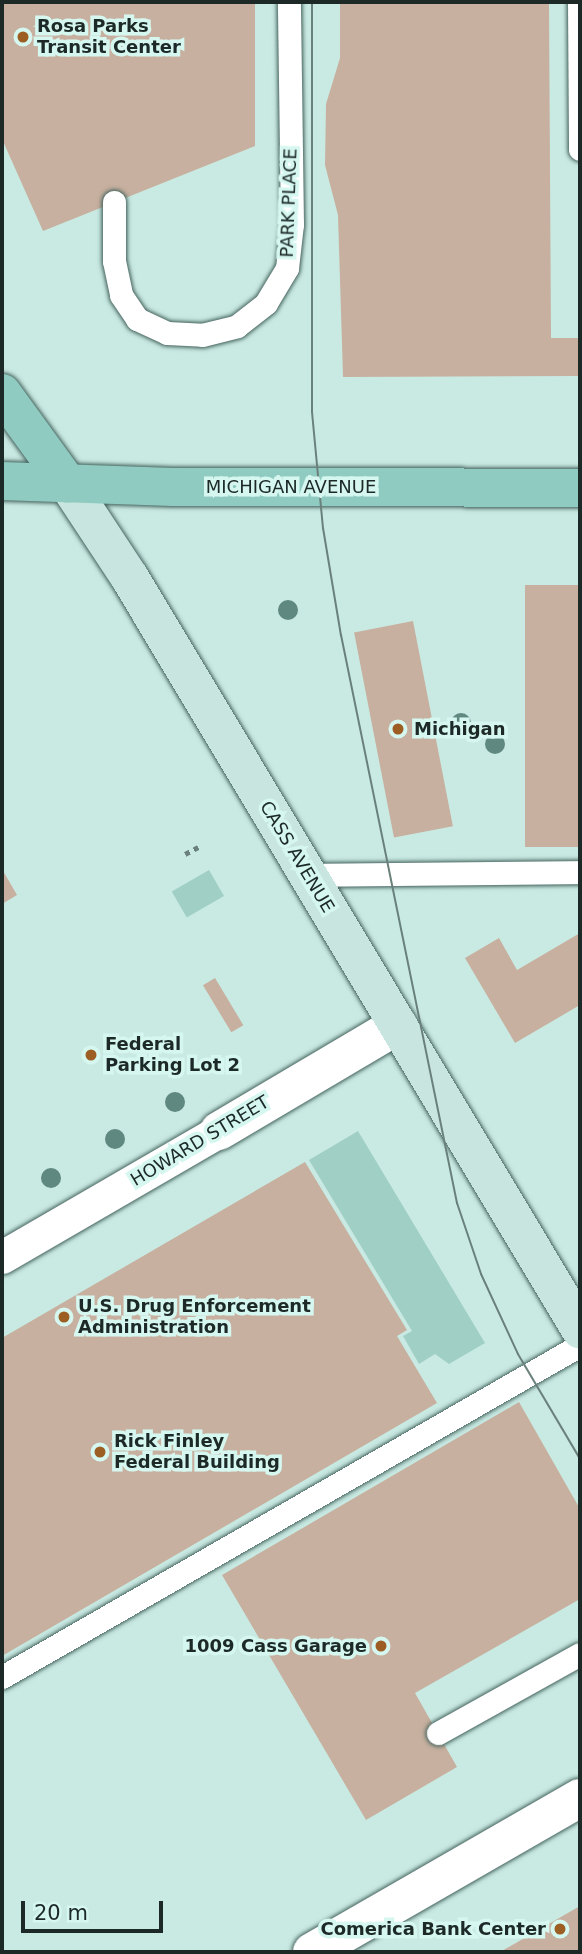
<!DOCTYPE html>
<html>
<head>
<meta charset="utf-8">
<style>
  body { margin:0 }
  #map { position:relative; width:582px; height:1954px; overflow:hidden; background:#c9eae3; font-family:"DejaVu Sans",sans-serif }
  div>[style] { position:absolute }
  .green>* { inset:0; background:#a0cfc6; transform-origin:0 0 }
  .building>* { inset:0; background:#c7b09f; transform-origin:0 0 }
  .path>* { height:4.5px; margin-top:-2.25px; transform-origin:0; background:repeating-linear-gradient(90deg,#6b817d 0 5px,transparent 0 10px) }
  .roads { filter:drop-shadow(0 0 2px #45635d) drop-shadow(0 0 2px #45635d) }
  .service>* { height:23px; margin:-11.5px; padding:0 11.5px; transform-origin:11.5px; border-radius:11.5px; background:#fff }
  .pedestrian>* { height:33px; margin:-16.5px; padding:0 16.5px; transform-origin:16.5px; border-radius:16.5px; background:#fff }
  .minor>* { height:38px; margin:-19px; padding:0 19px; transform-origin:19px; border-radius:19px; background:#fff }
  .secondary>* { height:38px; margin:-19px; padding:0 19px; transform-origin:19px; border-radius:19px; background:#c8e5e0 }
  .primary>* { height:38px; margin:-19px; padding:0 19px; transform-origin:19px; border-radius:19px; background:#90cbc2 }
  .tram>* { height:2px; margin:-1px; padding:0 1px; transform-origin:1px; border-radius:1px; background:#6a807b }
  .trees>* { width:20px; height:20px; margin:-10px; border-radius:50%; background:#5f8881 }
  .dots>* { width:19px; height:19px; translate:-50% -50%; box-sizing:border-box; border:4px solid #d6f7f0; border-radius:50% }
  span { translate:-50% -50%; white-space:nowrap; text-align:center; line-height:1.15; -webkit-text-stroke:7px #d6f7f0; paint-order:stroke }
  .poi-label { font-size:18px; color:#1c2926; font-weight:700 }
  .left { translate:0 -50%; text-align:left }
  .right { translate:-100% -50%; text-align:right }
  .street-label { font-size:18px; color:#1c2926 }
  .frame { position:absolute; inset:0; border:4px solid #1c2926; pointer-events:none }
  .scale { position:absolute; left:21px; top:1901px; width:142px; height:32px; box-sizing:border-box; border:4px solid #1c2926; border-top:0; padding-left:9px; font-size:21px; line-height:24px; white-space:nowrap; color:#1c2926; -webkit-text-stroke:5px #d6f7f0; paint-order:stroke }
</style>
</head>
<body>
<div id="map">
  <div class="green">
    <i style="left:209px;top:870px;width:30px;height:43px;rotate:60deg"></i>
    <i style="clip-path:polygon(358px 1131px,485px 1343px,449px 1364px,435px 1354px,419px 1364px,403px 1336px,412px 1331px,309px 1160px)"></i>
  </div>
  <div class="building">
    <i style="clip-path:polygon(2px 2px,255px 2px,255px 146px,43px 231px,2px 139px)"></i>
    <i style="clip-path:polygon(340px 2px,549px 2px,551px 338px,580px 338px,580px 376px,343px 377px,338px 215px,325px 165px,326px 104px,340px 58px)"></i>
    <i style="left:525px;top:585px;width:55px;height:262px"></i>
    <i style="left:413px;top:621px;width:209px;height:60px;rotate:79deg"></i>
    <i style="clip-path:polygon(2px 869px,17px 895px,2px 904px)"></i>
    <i style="clip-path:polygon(580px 933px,580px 1005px,515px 1043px,465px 958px,499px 938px,517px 970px)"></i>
    <i style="left:215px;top:978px;width:55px;height:14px;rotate:59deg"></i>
    <i style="clip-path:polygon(305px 1162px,407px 1330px,397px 1336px,437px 1403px,2px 1656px,2px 1338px)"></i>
    <i style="clip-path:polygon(519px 1402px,580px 1509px,580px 1599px,415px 1693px,457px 1767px,366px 1820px,222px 1575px)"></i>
    <i style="clip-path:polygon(580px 1906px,580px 1952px,500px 1952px)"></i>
  </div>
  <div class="path">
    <i style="left:185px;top:854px;width:15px;rotate:-28deg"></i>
  </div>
  <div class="roads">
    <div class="service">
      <i style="left:579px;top:2px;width:147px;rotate:89.6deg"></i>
      <i style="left:114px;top:202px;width:59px;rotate:90deg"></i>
      <i style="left:114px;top:261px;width:35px;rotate:78deg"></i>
      <i style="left:121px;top:295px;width:29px;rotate:56deg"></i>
      <i style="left:137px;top:319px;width:33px;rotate:25deg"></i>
      <i style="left:167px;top:333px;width:35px;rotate:3deg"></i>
      <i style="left:202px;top:335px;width:36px;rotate:-14deg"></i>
      <i style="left:237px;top:326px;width:37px;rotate:-38deg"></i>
      <i style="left:266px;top:303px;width:41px;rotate:-59deg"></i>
      <i style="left:287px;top:268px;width:44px;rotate:-83.5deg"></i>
      <i style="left:292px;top:224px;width:222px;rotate:-90.8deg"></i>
      <i style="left:308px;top:875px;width:272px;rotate:-0.6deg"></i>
      <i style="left:2px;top:1677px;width:667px;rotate:-29.87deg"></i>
      <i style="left:438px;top:1733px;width:162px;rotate:-29.1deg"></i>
    </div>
    <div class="pedestrian">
      <i style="left:2px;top:1257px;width:251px;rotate:-30.1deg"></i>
    </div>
    <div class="minor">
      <i style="left:219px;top:1131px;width:208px;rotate:-30.6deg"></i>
      <i style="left:312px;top:1952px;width:309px;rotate:-29.9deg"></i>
    </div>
    <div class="secondary">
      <i style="left:68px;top:484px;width:113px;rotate:56.6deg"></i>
      <i style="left:130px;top:578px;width:876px;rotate:59.07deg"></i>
    </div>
    <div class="primary">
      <i style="left:2px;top:393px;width:112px;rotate:54deg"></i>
      <i style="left:2px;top:481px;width:171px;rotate:2deg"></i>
      <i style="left:173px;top:487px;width:407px;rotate:0.1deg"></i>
    </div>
  </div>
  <div class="tram">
    <i style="left:312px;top:2px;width:410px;rotate:90deg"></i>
    <i style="left:312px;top:412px;width:117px;rotate:84.6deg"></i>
    <i style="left:323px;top:528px;width:109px;rotate:80.5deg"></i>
    <i style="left:341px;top:635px;width:580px;rotate:78.46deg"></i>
    <i style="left:457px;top:1203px;width:75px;rotate:71.3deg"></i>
    <i style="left:481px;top:1274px;width:88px;rotate:65.2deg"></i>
    <i style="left:518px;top:1354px;width:122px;rotate:59.4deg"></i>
  </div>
  <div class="trees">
    <i style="left:288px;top:610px"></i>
    <i style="left:461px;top:723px"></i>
    <i style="left:495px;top:744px"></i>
    <i style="left:175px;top:1102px"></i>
    <i style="left:115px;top:1139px"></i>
    <i style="left:51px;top:1178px"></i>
  </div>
  <div class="dots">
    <i style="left:23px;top:37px;background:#9c5e23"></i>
    <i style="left:398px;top:729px;background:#9c5e23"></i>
    <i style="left:91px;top:1055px;background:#9c5e23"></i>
    <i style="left:64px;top:1317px;background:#9c5e23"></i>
    <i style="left:100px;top:1452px;background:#9c5e23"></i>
    <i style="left:381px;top:1646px;background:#9c5e23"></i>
    <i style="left:560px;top:1929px;background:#9c5e23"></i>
  </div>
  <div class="poi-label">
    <span class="left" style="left:37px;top:37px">Rosa Parks<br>Transit Center</span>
    <span class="left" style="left:414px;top:729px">Michigan</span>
    <span class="left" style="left:105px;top:1055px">Federal<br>Parking Lot 2</span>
    <span class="left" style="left:78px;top:1317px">U.S. Drug Enforcement<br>Administration</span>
    <span class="left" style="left:114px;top:1452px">Rick Finley<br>Federal Building</span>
    <span class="right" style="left:367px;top:1646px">1009 Cass Garage</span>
    <span class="right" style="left:546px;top:1929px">Comerica Bank Center</span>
  </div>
  <div class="street-label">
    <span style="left:289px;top:203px;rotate:-88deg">PARK PLACE</span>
    <span style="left:291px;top:487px">MICHIGAN AVENUE</span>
    <span style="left:297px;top:857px;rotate:59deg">CASS AVENUE</span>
    <span style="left:200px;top:1141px;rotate:-31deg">HOWARD STREET</span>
  </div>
  <div class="frame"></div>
  <div class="scale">20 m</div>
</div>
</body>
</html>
